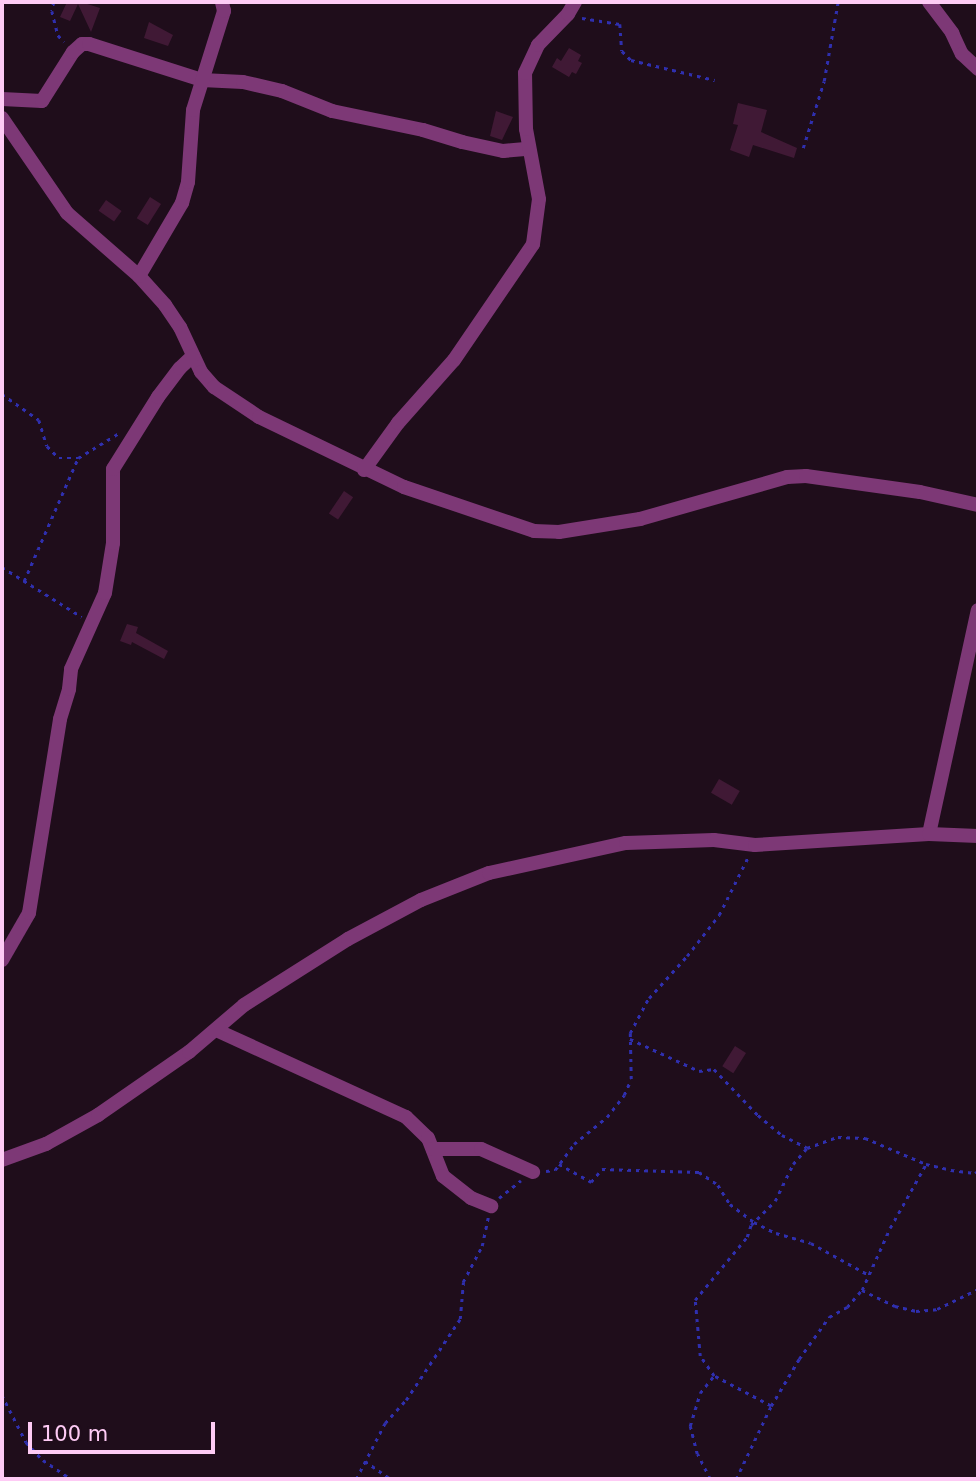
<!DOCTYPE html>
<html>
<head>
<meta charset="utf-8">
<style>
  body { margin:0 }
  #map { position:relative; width:980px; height:1481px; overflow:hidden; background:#1f0d1b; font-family:"DejaVu Sans",sans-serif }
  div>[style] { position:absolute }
  .building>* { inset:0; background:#401935; transform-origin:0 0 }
  .path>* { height:2.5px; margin-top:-1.25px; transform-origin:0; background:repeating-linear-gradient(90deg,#2f2faf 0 3.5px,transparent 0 8.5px) }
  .minor>* { height:14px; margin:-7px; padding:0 7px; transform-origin:7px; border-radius:7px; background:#7d3876 }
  span { translate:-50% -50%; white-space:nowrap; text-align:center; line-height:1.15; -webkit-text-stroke:6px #1f0d1b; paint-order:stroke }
  .frame { position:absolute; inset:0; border:4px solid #fecbf5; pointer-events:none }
  .scale { position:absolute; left:28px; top:1422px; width:187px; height:32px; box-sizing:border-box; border:4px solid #fecbf5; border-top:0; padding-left:9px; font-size:21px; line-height:24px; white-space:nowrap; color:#fecbf5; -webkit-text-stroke:5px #1f0d1b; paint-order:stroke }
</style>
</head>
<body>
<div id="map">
  <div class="building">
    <i style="clip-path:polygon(67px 2px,81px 2px,100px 8px,91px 32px,78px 4px,70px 21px,60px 17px)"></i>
    <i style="clip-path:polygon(149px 22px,173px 35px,168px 46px,144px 38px)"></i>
    <i style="clip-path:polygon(569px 48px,581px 55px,578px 61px,582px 63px,576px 74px,572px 72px,569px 77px,552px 67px,557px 58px,561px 61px)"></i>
    <i style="clip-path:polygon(738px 103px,767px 110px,761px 132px,797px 148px,794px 158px,753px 145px,749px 157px,730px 150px,738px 125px,733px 124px)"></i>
    <i style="clip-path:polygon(496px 111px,513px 117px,502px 140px,490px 136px)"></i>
    <i style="left:150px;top:197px;width:13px;height:25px;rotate:32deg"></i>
    <i style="left:106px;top:200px;width:19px;height:13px;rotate:35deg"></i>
    <i style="left:344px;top:491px;width:11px;height:27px;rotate:34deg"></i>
    <i style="clip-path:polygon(127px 624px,138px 627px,136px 633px,168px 651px,164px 659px,132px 642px,131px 645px,120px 641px)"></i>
    <i style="left:719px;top:779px;width:24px;height:16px;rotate:30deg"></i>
    <i style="left:735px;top:1046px;width:13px;height:24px;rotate:32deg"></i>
  </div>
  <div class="path">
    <i style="left:54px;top:2px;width:9px;rotate:103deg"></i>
    <i style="left:52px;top:11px;width:25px;rotate:76deg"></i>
    <i style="left:58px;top:35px;width:9px;rotate:49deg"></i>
    <i style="left:582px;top:18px;width:38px;rotate:9deg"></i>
    <i style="left:620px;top:24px;width:27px;rotate:86deg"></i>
    <i style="left:622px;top:51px;width:13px;rotate:45deg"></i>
    <i style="left:631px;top:60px;width:86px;rotate:13.4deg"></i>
    <i style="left:803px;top:148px;width:70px;rotate:-72.6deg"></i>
    <i style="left:824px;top:81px;width:80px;rotate:-80deg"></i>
    <i style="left:2px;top:394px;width:45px;rotate:35.1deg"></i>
    <i style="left:39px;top:420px;width:27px;rotate:73deg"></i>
    <i style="left:47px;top:446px;width:17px;rotate:45deg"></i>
    <i style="left:59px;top:458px;width:19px"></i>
    <i style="left:78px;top:458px;width:48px;rotate:-31.4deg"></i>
    <i style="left:2px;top:567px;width:94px;rotate:32deg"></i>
    <i style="left:24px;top:581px;width:134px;rotate:-66.3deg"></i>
    <i style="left:630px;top:1039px;width:76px;rotate:24.9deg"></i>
    <i style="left:699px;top:1071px;width:15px;rotate:-8deg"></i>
    <i style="left:714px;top:1069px;width:64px;rotate:46.3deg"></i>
    <i style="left:758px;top:1115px;width:31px;rotate:40deg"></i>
    <i style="left:782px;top:1135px;width:28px;rotate:27deg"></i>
    <i style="left:559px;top:1164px;width:37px;rotate:29deg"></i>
    <i style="left:591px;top:1182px;width:17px;rotate:-50deg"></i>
    <i style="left:602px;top:1169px;width:97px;rotate:1.8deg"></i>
    <i style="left:699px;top:1172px;width:23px;rotate:34deg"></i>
    <i style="left:718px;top:1185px;width:22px;rotate:58deg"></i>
    <i style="left:730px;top:1204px;width:30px;rotate:37deg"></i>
    <i style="left:754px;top:1222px;width:25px;rotate:27deg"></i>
    <i style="left:776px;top:1233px;width:36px;rotate:16deg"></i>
    <i style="left:811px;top:1243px;width:66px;rotate:28.9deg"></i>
    <i style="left:546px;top:1171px;width:9px;rotate:-6deg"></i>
    <i style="left:555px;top:1170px;width:32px;rotate:-54deg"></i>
    <i style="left:574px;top:1144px;width:43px;rotate:-39.3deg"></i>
    <i style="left:607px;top:1117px;width:28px;rotate:-52deg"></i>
    <i style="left:624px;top:1095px;width:17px;rotate:-66deg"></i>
    <i style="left:631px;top:1079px;width:46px;rotate:-91.2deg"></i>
    <i style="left:630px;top:1033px;width:40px;rotate:-62deg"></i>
    <i style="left:649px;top:998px;width:57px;rotate:-47.9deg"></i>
    <i style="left:687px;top:956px;width:52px;rotate:-52deg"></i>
    <i style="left:719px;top:915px;width:65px;rotate:-63.4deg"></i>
    <i style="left:499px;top:1198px;width:28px;rotate:-39deg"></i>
    <i style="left:862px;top:1290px;width:37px;rotate:26deg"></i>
    <i style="left:895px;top:1306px;width:22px;rotate:13deg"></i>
    <i style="left:916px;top:1311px;width:21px;rotate:-5deg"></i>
    <i style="left:937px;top:1309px;width:46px;rotate:-26deg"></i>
    <i style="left:2px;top:1395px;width:53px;rotate:62.9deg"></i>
    <i style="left:26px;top:1442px;width:25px;rotate:47deg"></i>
    <i style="left:43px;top:1460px;width:34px;rotate:34deg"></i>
    <i style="left:771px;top:1406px;width:64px;rotate:-152.2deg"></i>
    <i style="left:714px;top:1376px;width:24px;rotate:-125deg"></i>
    <i style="left:700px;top:1356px;width:56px;rotate:-95.1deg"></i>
    <i style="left:695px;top:1300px;width:82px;rotate:-50.5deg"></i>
    <i style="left:747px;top:1237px;width:13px;rotate:-72deg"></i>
    <i style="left:751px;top:1225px;width:34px;rotate:-45deg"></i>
    <i style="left:775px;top:1201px;width:41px;rotate:-64.1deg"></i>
    <i style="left:793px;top:1164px;width:21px;rotate:-49deg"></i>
    <i style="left:807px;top:1148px;width:33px;rotate:-20deg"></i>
    <i style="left:838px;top:1137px;width:27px;rotate:2deg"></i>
    <i style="left:865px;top:1138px;width:66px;rotate:23.1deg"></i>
    <i style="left:365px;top:1461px;width:32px;rotate:35deg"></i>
    <i style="left:356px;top:1479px;width:63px;rotate:-62.6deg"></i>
    <i style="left:385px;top:1423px;width:31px;rotate:-48deg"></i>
    <i style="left:406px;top:1400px;width:97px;rotate:-56.3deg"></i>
    <i style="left:460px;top:1319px;width:37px;rotate:-85deg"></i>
    <i style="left:463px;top:1282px;width:41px;rotate:-62.2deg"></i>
    <i style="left:482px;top:1246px;width:29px;rotate:-78deg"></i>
    <i style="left:710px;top:1479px;width:28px;rotate:-117deg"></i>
    <i style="left:697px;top:1454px;width:29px;rotate:-104deg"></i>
    <i style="left:690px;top:1426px;width:34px;rotate:-73deg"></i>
    <i style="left:700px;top:1393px;width:22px;rotate:-51deg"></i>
    <i style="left:736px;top:1479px;width:81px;rotate:-64.4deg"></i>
    <i style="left:771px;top:1406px;width:55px;rotate:-59.2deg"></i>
    <i style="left:799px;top:1359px;width:52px;rotate:-54.5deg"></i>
    <i style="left:829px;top:1317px;width:21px;rotate:-29deg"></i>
    <i style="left:847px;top:1307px;width:23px;rotate:-49deg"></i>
    <i style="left:862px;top:1290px;width:68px;rotate:-65.7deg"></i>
    <i style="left:890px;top:1228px;width:73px;rotate:-60.6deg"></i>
    <i style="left:926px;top:1164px;width:26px;rotate:13deg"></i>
    <i style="left:951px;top:1170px;width:24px;rotate:7deg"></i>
    <i style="left:975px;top:1173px;width:4px;rotate:-34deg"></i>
  </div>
  <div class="minor">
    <i style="left:929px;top:2px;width:39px;rotate:53deg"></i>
    <i style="left:952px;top:33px;width:23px;rotate:65deg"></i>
    <i style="left:962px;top:54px;width:22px;rotate:43deg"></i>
    <i style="left:2px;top:99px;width:40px;rotate:2.9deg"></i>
    <i style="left:42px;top:101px;width:58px;rotate:-57.7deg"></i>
    <i style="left:73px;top:52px;width:12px;rotate:-42deg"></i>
    <i style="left:82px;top:44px;width:7px"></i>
    <i style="left:89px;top:44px;width:119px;rotate:17.7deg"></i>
    <i style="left:202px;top:80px;width:41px;rotate:2.8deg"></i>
    <i style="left:243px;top:82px;width:40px;rotate:13deg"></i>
    <i style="left:282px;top:91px;width:54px;rotate:21.8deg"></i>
    <i style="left:332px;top:111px;width:93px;rotate:11.8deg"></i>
    <i style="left:423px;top:130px;width:41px;rotate:17.1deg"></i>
    <i style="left:462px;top:142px;width:42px;rotate:12.4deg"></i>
    <i style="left:503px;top:151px;width:25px;rotate:-5deg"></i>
    <i style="left:2px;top:118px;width:115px;rotate:55.6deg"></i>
    <i style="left:67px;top:213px;width:96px;rotate:41.2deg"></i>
    <i style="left:139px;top:276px;width:39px;rotate:48deg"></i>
    <i style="left:165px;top:305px;width:27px;rotate:56deg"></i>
    <i style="left:180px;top:327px;width:50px;rotate:65deg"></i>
    <i style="left:201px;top:372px;width:20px;rotate:49deg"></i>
    <i style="left:214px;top:387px;width:54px;rotate:33.7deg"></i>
    <i style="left:259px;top:417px;width:161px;rotate:25.8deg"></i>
    <i style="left:404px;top:487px;width:137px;rotate:18.7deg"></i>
    <i style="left:534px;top:531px;width:25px;rotate:2deg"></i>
    <i style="left:559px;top:532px;width:82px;rotate:-9.1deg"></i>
    <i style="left:640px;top:519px;width:153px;rotate:-15.9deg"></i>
    <i style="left:787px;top:477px;width:19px;rotate:-3deg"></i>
    <i style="left:806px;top:476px;width:115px;rotate:8deg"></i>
    <i style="left:920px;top:492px;width:59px;rotate:12.6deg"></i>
    <i style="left:139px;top:276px;width:85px;rotate:-59.5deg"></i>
    <i style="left:182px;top:203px;width:22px;rotate:-74deg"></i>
    <i style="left:188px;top:182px;width:72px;rotate:-86deg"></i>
    <i style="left:193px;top:110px;width:104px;rotate:-72.6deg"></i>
    <i style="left:224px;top:11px;width:9px;rotate:-103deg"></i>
    <i style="left:364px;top:470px;width:58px;rotate:-54.1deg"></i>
    <i style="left:398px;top:423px;width:84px;rotate:-48.4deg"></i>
    <i style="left:454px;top:360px;width:140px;rotate:-55.7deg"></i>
    <i style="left:533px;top:244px;width:45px;rotate:-82.4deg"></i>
    <i style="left:539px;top:199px;width:71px;rotate:-100.5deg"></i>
    <i style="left:526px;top:129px;width:56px;rotate:-91deg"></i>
    <i style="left:525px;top:73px;width:31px;rotate:-65deg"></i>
    <i style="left:538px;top:45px;width:43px;rotate:-45.9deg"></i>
    <i style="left:568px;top:14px;width:14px;rotate:-60deg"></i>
    <i style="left:929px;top:834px;width:229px;rotate:-77.7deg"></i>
    <i style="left:2px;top:960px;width:54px;rotate:-60.1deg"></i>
    <i style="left:29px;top:913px;width:196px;rotate:-80.9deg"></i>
    <i style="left:60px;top:719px;width:31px;rotate:-73deg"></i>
    <i style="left:69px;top:689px;width:20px;rotate:-84deg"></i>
    <i style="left:71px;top:669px;width:83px;rotate:-65.9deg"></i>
    <i style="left:105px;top:593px;width:51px;rotate:-80.9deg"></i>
    <i style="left:113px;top:543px;width:74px;rotate:-90deg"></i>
    <i style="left:113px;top:469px;width:85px;rotate:-58deg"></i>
    <i style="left:158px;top:397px;width:36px;rotate:-53deg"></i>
    <i style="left:180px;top:368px;width:18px;rotate:-43deg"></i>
    <i style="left:216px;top:1030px;width:209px;rotate:24.6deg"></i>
    <i style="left:406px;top:1117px;width:30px;rotate:44deg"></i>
    <i style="left:428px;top:1138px;width:41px;rotate:68.5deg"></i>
    <i style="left:443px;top:1176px;width:36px;rotate:38deg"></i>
    <i style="left:471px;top:1198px;width:22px;rotate:22deg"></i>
    <i style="left:433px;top:1149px;width:48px"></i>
    <i style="left:481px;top:1149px;width:57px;rotate:23.9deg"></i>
    <i style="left:2px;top:1160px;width:47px;rotate:-20deg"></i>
    <i style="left:46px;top:1144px;width:60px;rotate:-29.1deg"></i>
    <i style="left:98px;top:1115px;width:111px;rotate:-34.7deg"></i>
    <i style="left:189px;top:1052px;width:72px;rotate:-40.5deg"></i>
    <i style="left:244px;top:1005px;width:123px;rotate:-32.4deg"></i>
    <i style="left:348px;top:939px;width:83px;rotate:-28.1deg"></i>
    <i style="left:421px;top:900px;width:73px;rotate:-21.7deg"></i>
    <i style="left:489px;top:873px;width:140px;rotate:-12.4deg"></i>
    <i style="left:626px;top:843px;width:88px;rotate:-2deg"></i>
    <i style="left:714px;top:840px;width:41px;rotate:7deg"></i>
    <i style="left:755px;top:845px;width:174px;rotate:-3.6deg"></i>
    <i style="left:929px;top:834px;width:49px;rotate:2.3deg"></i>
  </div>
  <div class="frame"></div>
  <div class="scale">100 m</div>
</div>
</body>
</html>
